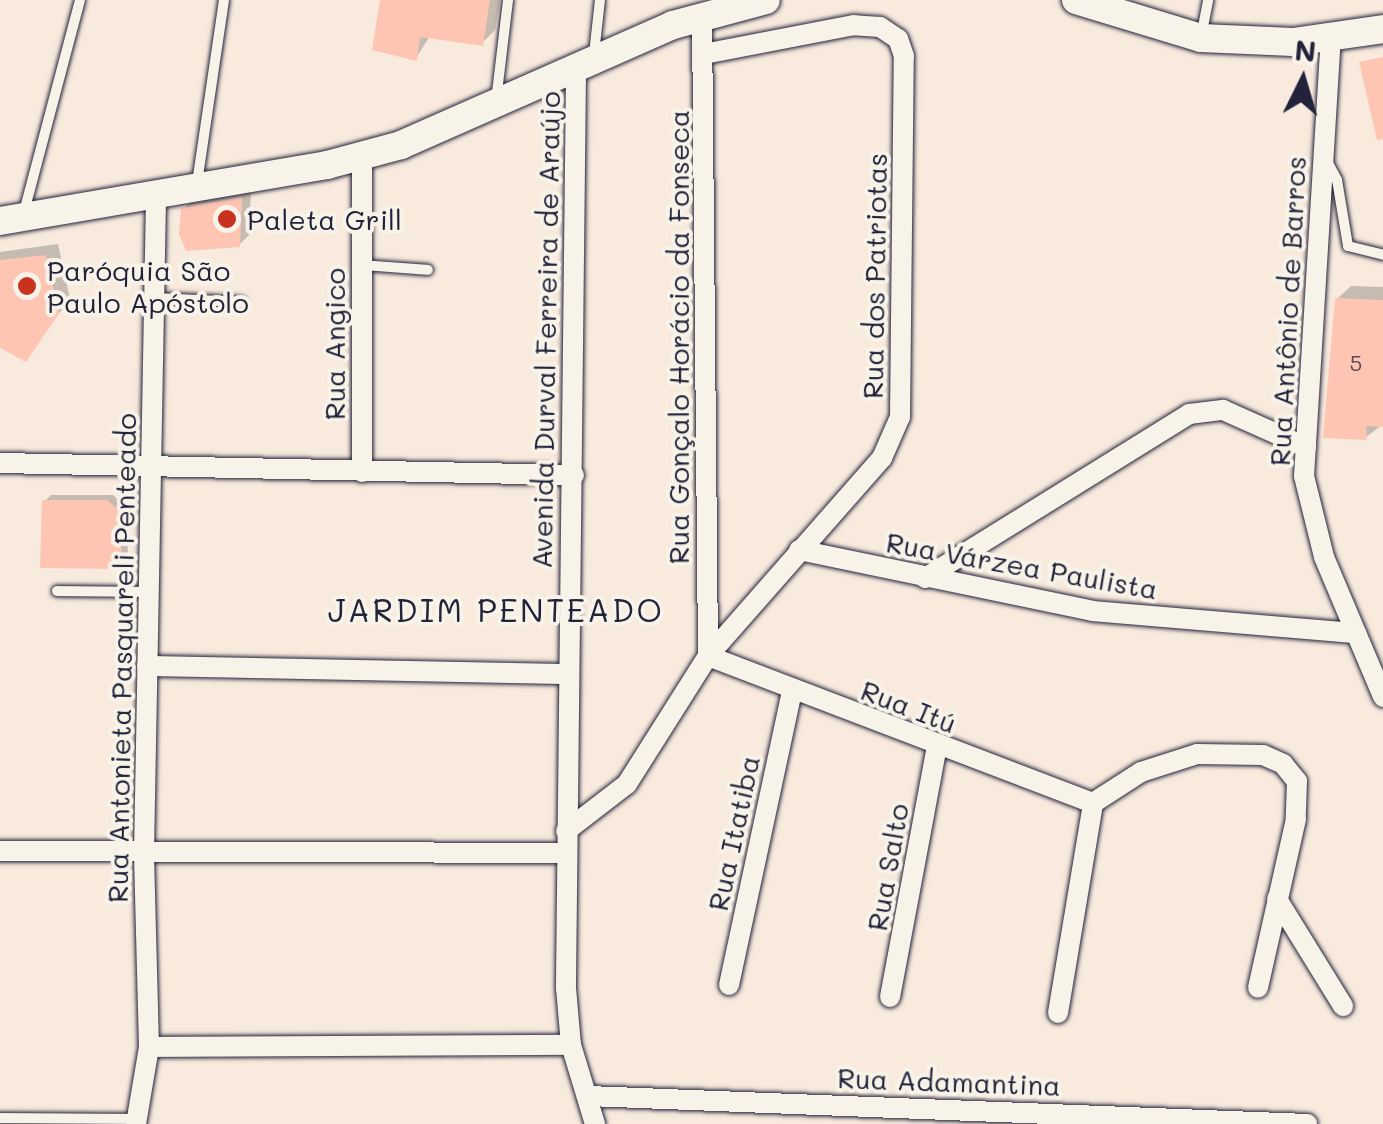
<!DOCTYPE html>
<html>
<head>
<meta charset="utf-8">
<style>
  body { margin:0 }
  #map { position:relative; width:1383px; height:1124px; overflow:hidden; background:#f8eadd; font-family:Mali,sans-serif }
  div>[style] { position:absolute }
  .shadow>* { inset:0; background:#0003 }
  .building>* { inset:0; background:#fec5b3 }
  .roads { filter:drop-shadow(0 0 2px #22223b) drop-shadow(0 0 2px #22223b) }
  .lane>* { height:10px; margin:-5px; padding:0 5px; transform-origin:5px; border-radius:5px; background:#f7f3e8 }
  .street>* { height:20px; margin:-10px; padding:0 10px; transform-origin:10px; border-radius:10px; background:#f7f3e8 }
  .secondary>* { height:28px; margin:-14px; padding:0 14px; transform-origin:14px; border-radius:14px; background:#f7f3e8 }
  .dots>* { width:28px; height:28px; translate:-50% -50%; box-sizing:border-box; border:5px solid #f7f3e8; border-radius:50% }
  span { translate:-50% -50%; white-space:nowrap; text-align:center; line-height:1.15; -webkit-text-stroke:8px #f7f3e8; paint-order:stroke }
  .number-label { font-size:22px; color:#594b59 }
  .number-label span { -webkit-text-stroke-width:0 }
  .poi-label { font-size:28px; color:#22223b }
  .left { translate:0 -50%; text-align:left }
  .street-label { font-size:28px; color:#22223b }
  .quarter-label { font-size:32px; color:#22223b; letter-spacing:2.5px }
  .north { position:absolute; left:1253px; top:30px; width:100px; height:100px; -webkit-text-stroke:8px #f7f3e8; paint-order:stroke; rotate:5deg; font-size:28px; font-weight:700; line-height:40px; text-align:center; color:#22223b }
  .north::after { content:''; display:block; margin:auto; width:35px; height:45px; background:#22223b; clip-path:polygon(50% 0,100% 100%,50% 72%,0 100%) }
</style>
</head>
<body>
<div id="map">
  <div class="shadow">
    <i style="clip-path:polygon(382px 0,500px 0,495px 30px,482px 43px,430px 36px,416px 58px)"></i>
    <i style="clip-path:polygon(251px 189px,249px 235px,239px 245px,183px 209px,194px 199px)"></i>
    <i style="clip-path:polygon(58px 244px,70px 299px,25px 358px,0 345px,0 252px)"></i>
    <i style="clip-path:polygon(1351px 286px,1383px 287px,1383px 424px,1366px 437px,1337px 299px)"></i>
    <i style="clip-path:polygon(51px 495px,113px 495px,127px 509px,128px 561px,122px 567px,45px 501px)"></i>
  </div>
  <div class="building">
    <i style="clip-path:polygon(380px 0,490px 0,483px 46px,420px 37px,417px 61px,372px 50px)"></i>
    <i style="clip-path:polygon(1383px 57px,1383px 139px,1377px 140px,1359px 62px)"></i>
    <i style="clip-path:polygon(242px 197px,240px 247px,186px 251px,179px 234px,181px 208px)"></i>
    <i style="clip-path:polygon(46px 255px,59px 313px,26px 362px,0 348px,0 260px)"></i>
    <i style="clip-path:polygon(1335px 298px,1383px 300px,1383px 427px,1366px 426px,1367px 440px,1323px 438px)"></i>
    <i style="clip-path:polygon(42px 500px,107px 500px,118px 510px,123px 569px,40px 568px)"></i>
  </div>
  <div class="roads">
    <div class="lane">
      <i style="left:1201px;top:37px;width:38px;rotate:-79deg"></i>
      <i style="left:594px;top:54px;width:54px;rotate:-83.7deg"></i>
      <i style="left:496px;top:101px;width:102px;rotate:-83.2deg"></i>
      <i style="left:1327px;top:161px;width:21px;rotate:62deg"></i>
      <i style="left:1337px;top:180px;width:67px;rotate:80.5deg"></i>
      <i style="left:1348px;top:246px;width:36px;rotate:14deg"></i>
      <i style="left:197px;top:183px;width:185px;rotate:-81.6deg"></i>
      <i style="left:24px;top:212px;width:219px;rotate:-75.2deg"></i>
      <i style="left:362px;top:265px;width:66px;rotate:4.3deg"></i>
      <i style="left:154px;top:298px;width:87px;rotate:2.6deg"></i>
      <i style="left:57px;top:591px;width:91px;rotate:0.6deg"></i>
      <i style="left:0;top:1118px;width:136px;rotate:0.4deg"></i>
    </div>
    <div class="street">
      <i style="left:702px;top:18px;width:638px;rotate:89.46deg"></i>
      <i style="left:1331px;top:35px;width:442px;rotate:93.5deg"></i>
      <i style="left:1304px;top:476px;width:83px;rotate:76.1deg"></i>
      <i style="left:1324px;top:557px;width:152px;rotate:67.1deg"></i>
      <i style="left:576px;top:73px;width:915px;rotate:90.63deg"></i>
      <i style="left:566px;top:988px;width:57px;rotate:85deg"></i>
      <i style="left:571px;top:1045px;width:83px;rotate:73.1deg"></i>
      <i style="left:0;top:463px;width:574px;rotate:1.2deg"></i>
      <i style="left:362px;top:472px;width:316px;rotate:-90deg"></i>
      <i style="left:799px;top:550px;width:300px;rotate:11.7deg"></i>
      <i style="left:1093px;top:611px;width:264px;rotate:4.8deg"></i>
      <i style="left:925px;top:578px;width:311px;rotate:-31.8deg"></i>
      <i style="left:1189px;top:414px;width:34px;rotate:-7deg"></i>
      <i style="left:1223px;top:410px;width:91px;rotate:24deg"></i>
      <i style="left:708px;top:656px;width:412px;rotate:20.9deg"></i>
      <i style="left:147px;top:666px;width:419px;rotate:1.1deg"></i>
      <i style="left:566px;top:831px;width:77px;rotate:-37.6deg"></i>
      <i style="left:627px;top:784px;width:151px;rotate:-57.7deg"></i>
      <i style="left:708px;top:656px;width:264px;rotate:-48.7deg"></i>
      <i style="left:882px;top:458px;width:45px;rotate:-66.3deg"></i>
      <i style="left:900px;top:417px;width:361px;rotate:-89.4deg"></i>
      <i style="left:904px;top:56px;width:18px;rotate:-109deg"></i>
      <i style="left:898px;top:39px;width:22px;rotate:-146deg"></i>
      <i style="left:880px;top:27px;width:26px;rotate:-176deg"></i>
      <i style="left:854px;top:25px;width:153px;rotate:169.1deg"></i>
      <i style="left:0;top:851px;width:566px;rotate:0.2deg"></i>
      <i style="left:1277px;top:899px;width:126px;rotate:58.3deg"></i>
      <i style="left:729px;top:985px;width:300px;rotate:-77.9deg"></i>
      <i style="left:890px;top:997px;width:255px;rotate:-79.4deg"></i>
      <i style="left:1058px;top:1013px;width:213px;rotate:-80.5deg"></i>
      <i style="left:1093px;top:803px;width:57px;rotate:-32.9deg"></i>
      <i style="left:1141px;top:772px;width:59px;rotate:-17.8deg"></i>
      <i style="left:1197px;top:754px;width:66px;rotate:0.9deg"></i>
      <i style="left:1263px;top:755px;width:22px;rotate:24deg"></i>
      <i style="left:1283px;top:764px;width:22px;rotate:51deg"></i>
      <i style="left:1297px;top:781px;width:38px;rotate:92deg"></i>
      <i style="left:1296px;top:819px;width:173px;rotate:102.7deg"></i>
      <i style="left:149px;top:1047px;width:422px;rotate:-0.3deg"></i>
      <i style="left:588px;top:1096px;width:720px;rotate:2.23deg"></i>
      <i style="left:136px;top:1124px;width:78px;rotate:-80.4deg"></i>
      <i style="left:149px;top:1047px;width:194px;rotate:-91.5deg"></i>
      <i style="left:144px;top:853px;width:657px;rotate:-88.95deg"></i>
    </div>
    <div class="secondary">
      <i style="left:1076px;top:0;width:131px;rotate:16.9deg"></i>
      <i style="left:1201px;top:38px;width:92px;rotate:2.5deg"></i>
      <i style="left:1293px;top:42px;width:91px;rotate:-8.2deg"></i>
      <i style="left:0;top:221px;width:332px;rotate:-9.7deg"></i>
      <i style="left:327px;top:165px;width:77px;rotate:-15.1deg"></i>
      <i style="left:401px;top:145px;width:297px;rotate:-23.8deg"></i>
      <i style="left:673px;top:25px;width:96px;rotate:-15deg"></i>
    </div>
  </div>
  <div class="dots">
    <i style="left:227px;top:219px;background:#c8321e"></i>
    <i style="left:27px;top:286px;background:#c8321e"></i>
  </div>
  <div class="number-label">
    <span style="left:1356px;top:363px">5</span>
  </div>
  <div class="poi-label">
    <span class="left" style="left:247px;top:219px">Paleta Grill</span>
    <span class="left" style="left:47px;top:286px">Paróquia São<br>Paulo Apóstolo</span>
  </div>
  <div class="street-label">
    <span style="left:874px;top:276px;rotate:-89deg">Rua dos Patriotas</span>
    <span style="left:1287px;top:311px;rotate:-87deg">Rua Antônio de Barros</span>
    <span style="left:545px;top:330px;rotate:-89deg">Avenida Durval Ferreira de Araújo</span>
    <span style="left:678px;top:337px;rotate:-90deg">Rua Gonçalo Horácio da Fonseca</span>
    <span style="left:334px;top:344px;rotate:-90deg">Rua Angico</span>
    <span style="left:1022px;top:565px;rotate:10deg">Rua Várzea Paulista</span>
    <span style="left:121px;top:658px;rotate:-89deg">Rua Antonieta Pasquareli Penteado</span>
    <span style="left:909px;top:706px;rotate:21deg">Rua Itú</span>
    <span style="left:733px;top:833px;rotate:-78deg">Rua Itatiba</span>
    <span style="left:887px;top:867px;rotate:-80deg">Rua Salto</span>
    <span style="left:949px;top:1081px;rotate:2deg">Rua Adamantina</span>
  </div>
  <div class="quarter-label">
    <span style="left:496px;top:609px">JARDIM PENTEADO</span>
  </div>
  <div class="north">N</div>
</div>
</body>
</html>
